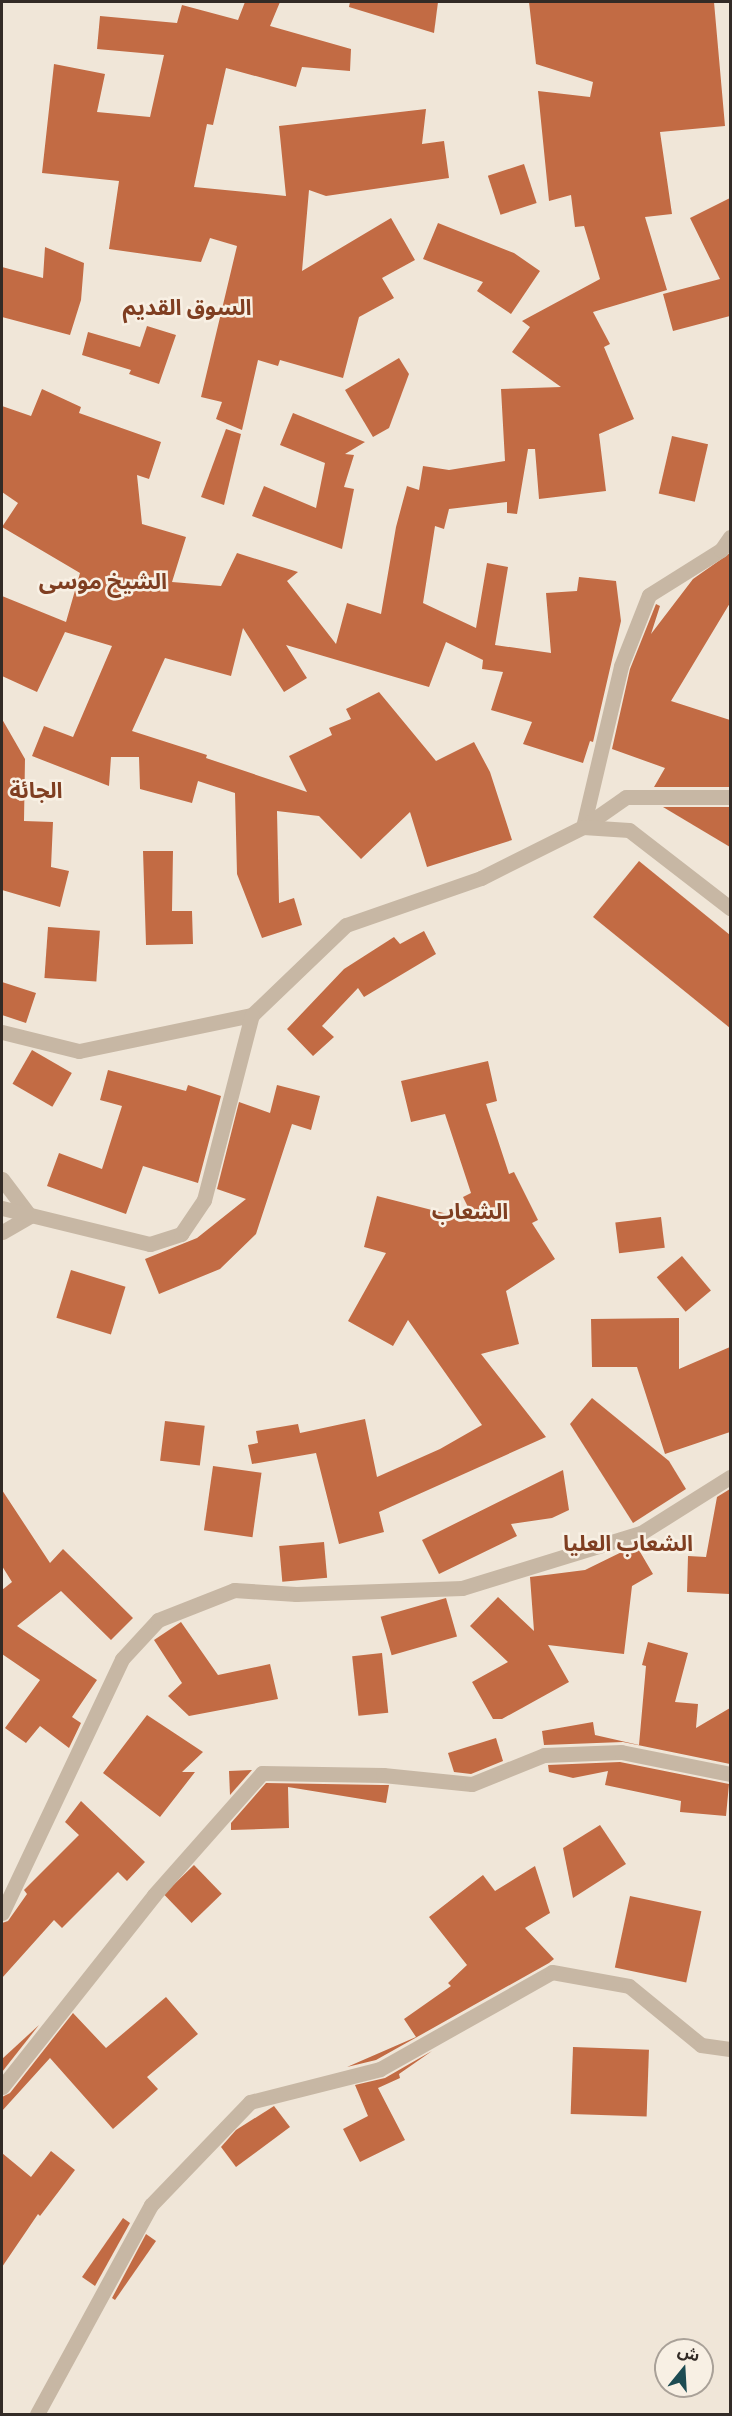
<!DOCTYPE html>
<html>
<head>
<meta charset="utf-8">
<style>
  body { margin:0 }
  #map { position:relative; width:732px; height:2416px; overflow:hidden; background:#f0e6d8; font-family:Ubuntu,"Noto Sans Arabic",sans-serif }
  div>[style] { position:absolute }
  .building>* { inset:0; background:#c26b44; transform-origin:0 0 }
  .street>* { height:15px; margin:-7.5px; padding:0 7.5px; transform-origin:7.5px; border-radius:7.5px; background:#c7b7a4 }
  span { translate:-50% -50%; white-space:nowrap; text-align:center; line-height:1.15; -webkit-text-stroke:5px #f8f0e4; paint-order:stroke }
  .district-label { font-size:22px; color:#7f3e21; font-weight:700 }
  .frame { position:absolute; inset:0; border:3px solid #332b26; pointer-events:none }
  .north { position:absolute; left:654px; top:2338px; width:60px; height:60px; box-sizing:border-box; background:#f8f0e4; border:2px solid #a9a198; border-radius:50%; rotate:18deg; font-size:16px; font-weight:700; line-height:24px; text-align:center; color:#332b26 }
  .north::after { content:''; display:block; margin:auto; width:21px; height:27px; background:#1d4c53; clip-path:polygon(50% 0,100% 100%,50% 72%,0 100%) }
</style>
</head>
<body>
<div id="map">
  <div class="building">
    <i style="clip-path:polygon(245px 2px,280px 2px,270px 26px,351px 49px,350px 71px,302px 67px,296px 87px,226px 68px,213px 125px,207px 124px,194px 187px,286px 196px,279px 126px,426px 109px,422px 144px,444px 141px,449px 178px,326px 196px,309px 190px,302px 271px,391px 218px,415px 260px,382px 278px,394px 298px,359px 317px,343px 378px,280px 360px,278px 366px,258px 360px,242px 430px,216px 419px,222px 402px,201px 397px,237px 246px,210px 238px,201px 262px,109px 249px,119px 181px,42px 173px,54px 64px,105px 74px,97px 112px,150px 117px,164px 55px,97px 49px,100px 16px,177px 23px,182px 5px,238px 20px)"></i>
    <i style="clip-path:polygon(350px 2px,438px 2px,434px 33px,349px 7px)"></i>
    <i style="clip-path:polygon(529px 2px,714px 2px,725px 126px,660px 132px,672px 214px,645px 217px,667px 290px,593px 312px,610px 344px,604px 347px,634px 419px,599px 434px,606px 491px,539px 499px,535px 449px,528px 449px,517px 514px,507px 513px,507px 502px,449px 509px,444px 529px,435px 526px,423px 603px,476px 628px,487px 563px,508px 567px,495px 645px,551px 653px,546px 593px,577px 591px,579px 577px,616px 581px,621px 621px,593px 742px,590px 741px,583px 763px,523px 744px,532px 722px,491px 710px,503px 672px,482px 669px,483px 660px,446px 642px,429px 687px,286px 645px,307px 678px,284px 692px,243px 628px,231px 676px,165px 658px,132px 731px,207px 755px,206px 758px,307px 792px,289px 756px,332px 735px,329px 728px,351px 719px,346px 709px,379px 692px,436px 761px,474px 742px,490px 772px,512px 840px,427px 867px,410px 812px,361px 859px,319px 816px,277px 811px,279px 903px,294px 898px,302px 925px,262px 938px,237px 874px,235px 793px,198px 781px,192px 803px,140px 789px,139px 757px,111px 757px,109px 786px,32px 756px,44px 726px,73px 737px,112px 646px,65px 632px,37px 692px,2px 676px,2px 596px,66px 622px,80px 573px,2px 527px,18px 503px,2px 492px,2px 406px,31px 416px,42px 389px,81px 407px,79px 413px,161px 442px,149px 479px,137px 475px,142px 524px,186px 537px,172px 582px,221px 586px,237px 553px,298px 572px,287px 581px,336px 644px,347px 603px,381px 614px,396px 527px,407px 486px,419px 490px,423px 466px,449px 470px,505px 461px,501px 389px,561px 387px,512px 352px,530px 327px,522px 321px,600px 279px,584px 226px,575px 227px,571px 195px,549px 201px,538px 91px,590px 97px,593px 82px,536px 64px)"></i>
    <i style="left:524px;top:164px;width:41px;height:38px;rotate:72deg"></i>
    <i style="clip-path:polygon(730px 198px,730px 316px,673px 331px,663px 294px,720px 279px,690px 218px)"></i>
    <i style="clip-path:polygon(438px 223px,514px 253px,540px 271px,511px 314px,477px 291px,483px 282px,423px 259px)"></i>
    <i style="clip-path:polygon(45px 247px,84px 263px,81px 300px,70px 335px,2px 317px,2px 267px,43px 278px)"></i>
    <i style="clip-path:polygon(147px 326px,176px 335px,159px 384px,129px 374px,131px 370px,82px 355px,88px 332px,140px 347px)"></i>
    <i style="clip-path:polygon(399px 358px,409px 374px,389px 428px,373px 437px,345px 390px)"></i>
    <i style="clip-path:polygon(293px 413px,365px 442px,345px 454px,354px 455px,344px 487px,354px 489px,342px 549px,252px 516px,264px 486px,316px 508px,325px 463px,280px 445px)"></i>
    <i style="clip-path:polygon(226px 429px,241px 434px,224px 505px,201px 497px)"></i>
    <i style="left:672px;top:436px;width:37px;height:59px;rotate:13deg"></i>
    <i style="clip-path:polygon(730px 553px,730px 603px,671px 701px,730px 720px,730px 787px,654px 787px,665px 768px,612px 749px,630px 669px,656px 604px,660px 606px,651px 634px,693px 579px)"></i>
    <i style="clip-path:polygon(2px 719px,25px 759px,24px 821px,53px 822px,51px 867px,69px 871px,60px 907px,2px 890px)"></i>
    <i style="clip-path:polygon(663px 807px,730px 807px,730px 847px)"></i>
    <i style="clip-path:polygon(143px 851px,173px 851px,172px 911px,192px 911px,193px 944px,146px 945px)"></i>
    <i style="clip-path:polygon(639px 861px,730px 935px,730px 1028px,593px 917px)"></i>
    <i style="left:48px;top:927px;width:52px;height:51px;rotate:4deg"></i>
    <i style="clip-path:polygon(424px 931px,436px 954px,364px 997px,358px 988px,322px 1026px,334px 1037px,313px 1056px,287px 1029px,344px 969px,394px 937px,400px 944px)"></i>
    <i style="clip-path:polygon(2px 982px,36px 993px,26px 1023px,2px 1015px)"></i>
    <i style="left:32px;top:1050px;width:46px;height:39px;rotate:30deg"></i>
    <i style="clip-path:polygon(488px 1061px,497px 1101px,486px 1104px,509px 1174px,514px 1172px,538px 1220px,532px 1223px,555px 1259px,506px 1291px,519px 1344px,481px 1354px,546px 1437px,379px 1512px,384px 1532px,339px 1544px,316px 1453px,252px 1464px,248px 1445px,258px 1443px,256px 1431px,298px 1424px,300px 1433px,365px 1419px,377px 1477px,440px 1449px,482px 1425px,408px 1320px,393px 1346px,348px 1321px,386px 1253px,364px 1247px,377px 1196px,475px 1221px,463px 1197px,471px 1193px,445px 1114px,411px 1122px,401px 1081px)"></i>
    <i style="clip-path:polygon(108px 1070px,186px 1091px,188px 1085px,221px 1096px,198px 1183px,143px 1166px,126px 1214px,47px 1186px,59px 1153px,102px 1169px,122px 1106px,100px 1100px)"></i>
    <i style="clip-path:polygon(277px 1085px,320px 1096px,311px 1130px,292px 1124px,256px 1234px,220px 1269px,159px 1294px,145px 1259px,197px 1238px,246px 1199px,217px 1189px,239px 1102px,270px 1113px)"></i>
    <i style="left:661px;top:1217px;width:31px;height:46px;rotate:83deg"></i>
    <i style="left:682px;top:1256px;width:45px;height:33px;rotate:50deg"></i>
    <i style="left:71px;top:1270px;width:57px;height:50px;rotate:17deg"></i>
    <i style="clip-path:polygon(679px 1318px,679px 1369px,730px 1347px,730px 1432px,665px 1454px,637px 1367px,592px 1367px,591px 1319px)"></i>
    <i style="clip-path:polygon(592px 1398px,669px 1461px,686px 1489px,633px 1523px,570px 1424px)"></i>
    <i style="left:165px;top:1421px;width:40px;height:40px;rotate:7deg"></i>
    <i style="left:213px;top:1466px;width:49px;height:65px;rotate:8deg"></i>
    <i style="clip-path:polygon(563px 1470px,569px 1510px,552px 1518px,511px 1524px,517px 1536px,439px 1574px,422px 1540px)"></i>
    <i style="clip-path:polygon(730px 1489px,730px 1594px,687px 1592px,688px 1556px,706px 1557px,717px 1497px)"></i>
    <i style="clip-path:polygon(2px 1490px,50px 1563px,63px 1549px,133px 1618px,111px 1640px,61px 1591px,17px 1626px,97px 1680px,72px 1717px,81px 1723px,69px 1748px,40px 1726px,26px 1743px,5px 1728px,40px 1680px,2px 1654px,2px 1590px,12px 1582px,2px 1566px)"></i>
    <i style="left:324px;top:1542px;width:36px;height:45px;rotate:85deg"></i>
    <i style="clip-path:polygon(636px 1545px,653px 1574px,632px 1586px,624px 1654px,548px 1645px,569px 1682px,502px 1719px,493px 1719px,472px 1682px,508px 1662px,470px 1626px,498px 1597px,534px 1631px,530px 1577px,585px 1570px)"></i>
    <i style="left:446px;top:1598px;width:40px;height:68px;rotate:74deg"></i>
    <i style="clip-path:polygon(181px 1622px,218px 1675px,270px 1664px,278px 1699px,189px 1716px,168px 1696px,182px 1683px,154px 1640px)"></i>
    <i style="clip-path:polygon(648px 1642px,688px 1653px,675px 1702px,698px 1704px,696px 1728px,730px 1708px,730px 1764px,623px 1742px,544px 1745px,542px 1731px,593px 1722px,595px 1735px,639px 1745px,646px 1666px,642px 1665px)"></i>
    <i style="left:382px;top:1653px;width:60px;height:30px;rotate:84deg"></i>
    <i style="clip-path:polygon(147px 1715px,203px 1752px,182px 1772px,195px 1772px,160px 1817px,103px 1773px)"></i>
    <i style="clip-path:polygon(496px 1738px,503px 1761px,471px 1774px,454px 1772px,448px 1753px)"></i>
    <i style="clip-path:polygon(620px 1762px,729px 1784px,726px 1816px,680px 1812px,681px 1801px,605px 1785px,608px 1771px,573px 1778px,549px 1772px,548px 1765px)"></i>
    <i style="clip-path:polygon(252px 1770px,230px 1795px,229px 1771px)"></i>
    <i style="clip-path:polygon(266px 1783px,382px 1785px,389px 1785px,386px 1803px,288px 1787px,289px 1828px,231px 1830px,231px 1823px)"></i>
    <i style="clip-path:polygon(81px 1801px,145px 1862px,127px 1881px,118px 1872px,62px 1928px,54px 1920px,2px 1978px,2px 1923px,8px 1921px,27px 1894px,24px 1890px,79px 1835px,65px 1822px)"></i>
    <i style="clip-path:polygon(600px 1825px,626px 1864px,573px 1898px,563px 1848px)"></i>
    <i style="left:194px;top:1865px;width:40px;height:42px;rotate:46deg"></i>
    <i style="clip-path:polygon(535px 1866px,550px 1913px,525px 1928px,554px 1959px,549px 1963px,376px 2060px,347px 2067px,416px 2037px,404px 2019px,451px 1986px,448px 1983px,467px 1965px,429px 1917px,483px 1875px,495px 1891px)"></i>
    <i style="left:630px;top:1896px;width:73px;height:73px;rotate:12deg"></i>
    <i style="clip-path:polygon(166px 1997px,198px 2034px,147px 2077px,158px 2089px,113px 2129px,50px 2058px,2px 2111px,2px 2097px,10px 2093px,73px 2013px,106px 2048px)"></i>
    <i style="clip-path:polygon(39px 2025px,2px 2072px,2px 2059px)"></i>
    <i style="left:573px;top:2047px;width:76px;height:67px;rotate:2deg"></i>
    <i style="clip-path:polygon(432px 2051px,399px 2074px,400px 2078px,378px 2088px,405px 2140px,360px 2162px,343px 2129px,368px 2116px,355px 2085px,385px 2078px)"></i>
    <i style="clip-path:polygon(274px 2106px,290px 2127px,236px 2167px,221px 2147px,236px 2130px)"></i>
    <i style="clip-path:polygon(51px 2151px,75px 2170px,40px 2216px,38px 2214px,2px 2267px,2px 2153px,31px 2177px)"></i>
    <i style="clip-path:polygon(123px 2218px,130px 2223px,95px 2286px,82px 2277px)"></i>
    <i style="clip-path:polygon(146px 2234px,156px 2241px,115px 2300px,112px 2298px)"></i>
  </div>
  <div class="street">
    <i style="left:583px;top:827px;width:165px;rotate:-76.7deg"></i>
    <i style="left:621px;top:666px;width:76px;rotate:-68.5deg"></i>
    <i style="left:649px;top:595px;width:85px;rotate:-32deg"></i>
    <i style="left:721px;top:550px;width:16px;rotate:-55deg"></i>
    <i style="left:583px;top:827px;width:52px;rotate:-34.9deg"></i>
    <i style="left:626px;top:797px;width:104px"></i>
    <i style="left:2px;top:1032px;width:79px;rotate:13.9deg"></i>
    <i style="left:79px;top:1051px;width:177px;rotate:-11.8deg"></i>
    <i style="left:252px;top:1015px;width:130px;rotate:-43.8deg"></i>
    <i style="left:346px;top:925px;width:143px;rotate:-19.2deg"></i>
    <i style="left:481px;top:878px;width:114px;rotate:-26.6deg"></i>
    <i style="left:583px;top:827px;width:46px;rotate:3.7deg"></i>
    <i style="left:629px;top:830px;width:128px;rotate:37.7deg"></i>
    <i style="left:2px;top:1179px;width:46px;rotate:52.9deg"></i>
    <i style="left:30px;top:1216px;width:32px;rotate:150deg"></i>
    <i style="left:2px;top:1208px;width:152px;rotate:13.7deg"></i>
    <i style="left:150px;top:1244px;width:33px;rotate:-18deg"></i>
    <i style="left:181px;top:1234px;width:41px;rotate:-55.9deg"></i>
    <i style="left:204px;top:1200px;width:191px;rotate:-75.5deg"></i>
    <i style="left:2px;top:1913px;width:281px;rotate:-64.7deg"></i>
    <i style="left:122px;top:1659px;width:53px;rotate:-47.3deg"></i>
    <i style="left:158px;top:1620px;width:82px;rotate:-21.5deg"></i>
    <i style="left:234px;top:1590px;width:62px;rotate:3.7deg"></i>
    <i style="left:296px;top:1594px;width:166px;rotate:-2.1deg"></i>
    <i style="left:462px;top:1588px;width:187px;rotate:-17.1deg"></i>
    <i style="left:641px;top:1533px;width:105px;rotate:-32.2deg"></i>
    <i style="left:2px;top:2087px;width:245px;rotate:-51.6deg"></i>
    <i style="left:154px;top:1895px;width:163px;rotate:-48.5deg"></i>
    <i style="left:262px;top:1773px;width:121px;rotate:0.9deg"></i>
    <i style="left:383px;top:1775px;width:89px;rotate:5.8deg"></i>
    <i style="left:472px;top:1784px;width:78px;rotate:-21.9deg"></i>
    <i style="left:544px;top:1755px;width:77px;rotate:-2.2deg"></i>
    <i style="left:621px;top:1752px;width:111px;rotate:11.4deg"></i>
    <i style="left:37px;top:2414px;width:238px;rotate:-61.4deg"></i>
    <i style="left:151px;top:2205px;width:143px;rotate:-46.1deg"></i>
    <i style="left:250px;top:2102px;width:134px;rotate:-14.2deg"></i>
    <i style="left:380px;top:2069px;width:197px;rotate:-29.4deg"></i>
    <i style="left:552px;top:1972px;width:78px;rotate:10.3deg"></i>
    <i style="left:629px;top:1986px;width:93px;rotate:39.3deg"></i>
    <i style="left:701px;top:2045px;width:29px;rotate:8deg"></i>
  </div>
  <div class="district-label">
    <span style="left:187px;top:307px">السوق القديم</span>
    <span style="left:103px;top:581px">الشيخ موسى</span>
    <span style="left:36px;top:790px">الجائة</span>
    <span style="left:470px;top:1211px">الشعاب</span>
    <span style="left:628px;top:1543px">الشعاب العليا</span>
  </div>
  <div class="frame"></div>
  <div class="north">ش</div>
</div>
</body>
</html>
